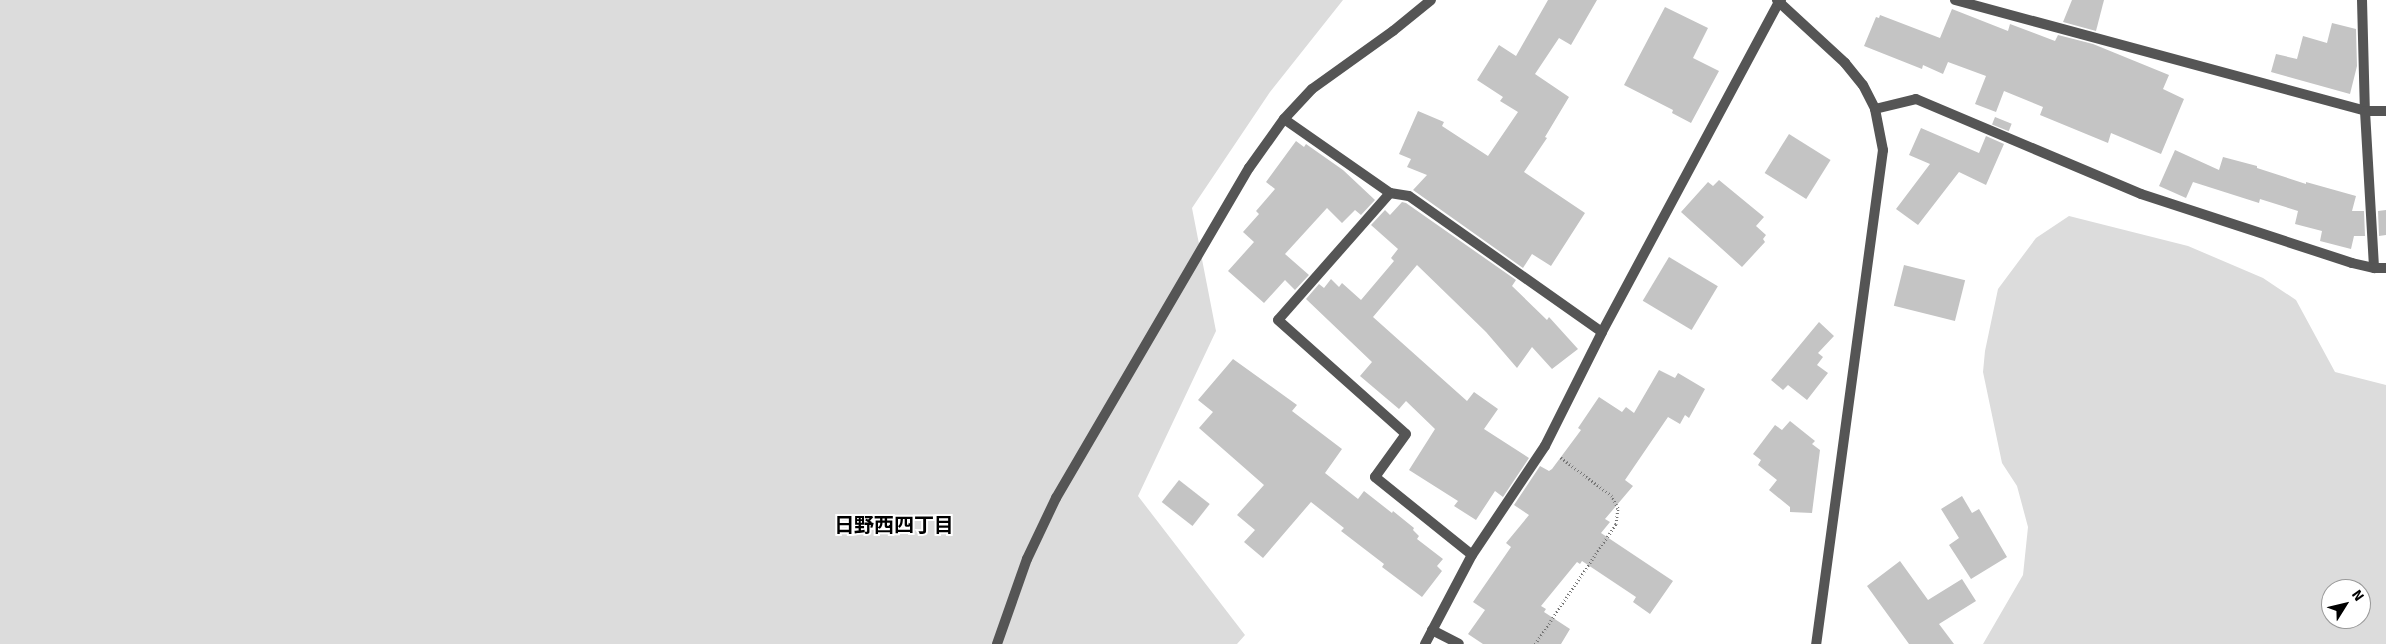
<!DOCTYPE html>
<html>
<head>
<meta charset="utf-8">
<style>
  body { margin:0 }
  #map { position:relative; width:2386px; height:644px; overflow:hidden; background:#fff; font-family:Signika,"Noto Sans JP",sans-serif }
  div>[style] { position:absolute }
  .green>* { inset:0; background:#dcdcdc }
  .building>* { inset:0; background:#c4c4c4; transform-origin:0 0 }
  .path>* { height:3px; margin-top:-1.5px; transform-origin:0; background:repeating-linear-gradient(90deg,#777 0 1px,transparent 0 3.5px) }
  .service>* { height:10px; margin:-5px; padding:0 5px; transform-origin:5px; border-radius:5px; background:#555 }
  .minor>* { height:10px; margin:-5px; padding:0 5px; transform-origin:5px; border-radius:5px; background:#555 }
  .tertiary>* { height:10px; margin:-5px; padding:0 5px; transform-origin:5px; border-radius:5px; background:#555 }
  span { translate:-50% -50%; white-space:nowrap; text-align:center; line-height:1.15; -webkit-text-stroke:4px #fff; paint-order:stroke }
  .neighbourhood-label { font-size:20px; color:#000; font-weight:700 }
  .north { position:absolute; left:2321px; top:579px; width:50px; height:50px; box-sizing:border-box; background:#fff; border:1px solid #999; border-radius:50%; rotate:54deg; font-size:14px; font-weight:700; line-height:20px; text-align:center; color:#000 }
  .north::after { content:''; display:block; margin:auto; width:18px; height:22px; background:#000; clip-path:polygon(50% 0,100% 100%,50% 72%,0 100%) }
</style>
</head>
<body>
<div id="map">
  <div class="green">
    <i style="clip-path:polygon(0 0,1343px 0,1270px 92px,1192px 208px,1216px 331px,1138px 496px,1245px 635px,1237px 644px,0 644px)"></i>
    <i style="clip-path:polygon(evenodd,2069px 216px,2188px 246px,2263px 278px,2296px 300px,2335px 372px,2386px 385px,2386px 644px,1983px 644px,2023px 575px,2028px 527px,2017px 486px,2002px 463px,1983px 372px,1985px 351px,1998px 289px,2036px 238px,2069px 216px,2331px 589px,2361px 589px,2361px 619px,2331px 619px,2331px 589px)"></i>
  </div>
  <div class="building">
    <i style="clip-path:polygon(1548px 0,1597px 0,1571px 45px,1559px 38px,1535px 74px,1569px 97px,1545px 137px,1547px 138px,1524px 172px,1585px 213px,1551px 266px,1532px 254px,1523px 268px,1413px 190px,1427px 175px,1407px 167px,1411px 159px,1399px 154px,1418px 111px,1444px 122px,1442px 126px,1488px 156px,1518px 112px,1500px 101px,1503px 97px,1477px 80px,1499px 45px,1516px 56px)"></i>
    <i style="clip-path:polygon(2072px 0,2104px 0,2096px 31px,2063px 22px)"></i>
    <i style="clip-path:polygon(1665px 7px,1708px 28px,1693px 58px,1719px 71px,1691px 123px,1672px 113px,1673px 110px,1624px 85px)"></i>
    <i style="clip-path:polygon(1952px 9px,2008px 31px,2010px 24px,2055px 41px,2058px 35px,2093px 44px,2169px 75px,2163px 89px,2184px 99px,2161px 154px,2111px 133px,2108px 143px,2040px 115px,2043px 107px,2004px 91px,1996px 112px,1975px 104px,1986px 76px,1948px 62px,1943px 74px,1923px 65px,1922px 69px,1864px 46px,1876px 17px,1879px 18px,1880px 15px,1940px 38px)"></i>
    <i style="clip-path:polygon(2332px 23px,2356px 29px,2357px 66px,2350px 94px,2271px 72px,2276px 54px,2297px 59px,2303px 36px,2327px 43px)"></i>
    <i style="left:1995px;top:117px;width:18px;height:8px;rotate:22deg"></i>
    <i style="clip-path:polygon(1921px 128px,1979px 153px,1986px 136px,2004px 144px,1986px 185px,1959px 172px,1918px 225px,1896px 209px,1930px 164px,1909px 155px)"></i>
    <i style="left:1789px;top:134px;width:49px;height:46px;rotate:32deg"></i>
    <i style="clip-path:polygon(1296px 141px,1304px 147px,1306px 144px,1343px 170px,1375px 200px,1361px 215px,1355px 210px,1342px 223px,1327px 208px,1285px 254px,1309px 275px,1295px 290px,1285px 280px,1264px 303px,1228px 271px,1254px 242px,1243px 232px,1259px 214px,1256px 211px,1275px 189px,1266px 182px)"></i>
    <i style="clip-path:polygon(2175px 150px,2219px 170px,2223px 157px,2257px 166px,2257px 168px,2306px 184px,2306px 182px,2356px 196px,2352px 211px,2364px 211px,2365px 236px,2354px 236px,2351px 249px,2320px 241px,2322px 231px,2295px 224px,2298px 211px,2260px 199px,2259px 203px,2193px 182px,2186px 198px,2159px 186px)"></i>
    <i style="clip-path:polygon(1719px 180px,1764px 217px,1756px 226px,1766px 235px,1763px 239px,1765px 242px,1742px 267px,1681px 212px,1708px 182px,1713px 186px)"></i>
    <i style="clip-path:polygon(1402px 202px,1406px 203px,1516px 280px,1512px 286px,1547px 320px,1549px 317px,1578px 349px,1552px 369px,1532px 347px,1517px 368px,1486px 332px,1417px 265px,1373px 317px,1467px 401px,1474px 392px,1498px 409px,1484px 429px,1529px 458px,1503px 497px,1495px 491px,1476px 520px,1454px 506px,1458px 501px,1409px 470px,1435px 429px,1406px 401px,1399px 409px,1360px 376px,1372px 362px,1306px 299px,1319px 284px,1324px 288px,1331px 279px,1339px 287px,1342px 283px,1361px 300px,1394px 261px,1391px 258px,1398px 249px,1371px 225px,1385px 210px,1390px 215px)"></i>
    <i style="clip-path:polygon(2386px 210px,2386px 235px,2379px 236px,2378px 211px)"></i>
    <i style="left:1669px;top:257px;width:57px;height:51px;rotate:31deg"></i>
    <i style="left:1904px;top:265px;width:63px;height:42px;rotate:14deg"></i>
    <i style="clip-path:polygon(1819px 322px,1834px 336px,1818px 353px,1823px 357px,1817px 365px,1828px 373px,1807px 400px,1788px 385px,1783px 390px,1771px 380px)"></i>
    <i style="clip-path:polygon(1233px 359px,1297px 405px,1292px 411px,1342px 449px,1325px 473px,1358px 499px,1364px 491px,1392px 513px,1393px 511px,1414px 528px,1413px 530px,1419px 536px,1417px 539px,1443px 559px,1437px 566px,1442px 571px,1422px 597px,1382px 567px,1384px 564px,1341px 531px,1344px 528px,1311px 502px,1263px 558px,1244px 542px,1255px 530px,1237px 515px,1264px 485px,1199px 428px,1213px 412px,1198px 400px)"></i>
    <i style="clip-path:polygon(1659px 370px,1675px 378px,1678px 373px,1705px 389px,1689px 418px,1685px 415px,1680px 424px,1668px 417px,1625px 480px,1633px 486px,1605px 519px,1610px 522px,1601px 533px,1673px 581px,1650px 614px,1633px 602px,1636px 597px,1582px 561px,1580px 564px,1577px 562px,1541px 606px,1546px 609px,1544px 612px,1570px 629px,1561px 644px,1483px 644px,1468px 634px,1485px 610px,1473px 602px,1511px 547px,1506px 543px,1529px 515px,1514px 505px,1540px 466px,1549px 471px,1552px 469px,1581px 430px,1578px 428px,1599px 397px,1622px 412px,1626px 407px,1634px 413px)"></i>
    <i style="clip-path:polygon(1790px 421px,1815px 441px,1812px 444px,1820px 450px,1812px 513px,1790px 512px,1790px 507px,1769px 490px,1777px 480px,1758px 465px,1761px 460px,1753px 454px,1775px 425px,1782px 430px)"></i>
    <i style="left:1179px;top:480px;width:39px;height:28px;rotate:38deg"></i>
    <i style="clip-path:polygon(1962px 496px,1972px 513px,1979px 509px,2007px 557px,1971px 579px,1949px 545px,1959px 538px,1941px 509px)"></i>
    <i style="clip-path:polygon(1900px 561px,1928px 600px,1962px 579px,1976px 601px,1939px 624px,1954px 644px,1909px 644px,1867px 586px)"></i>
  </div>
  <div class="path">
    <i style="left:1535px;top:644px;width:145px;rotate:-56deg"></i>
    <i style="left:1616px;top:524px;width:16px;rotate:-83deg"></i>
    <i style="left:1618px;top:508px;width:13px;rotate:-117deg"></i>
    <i style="left:1612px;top:496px;width:65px;rotate:-143.1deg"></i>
  </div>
  <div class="service">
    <i style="left:1390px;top:193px;width:19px;rotate:9deg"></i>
    <i style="left:1409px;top:196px;width:236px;rotate:35.2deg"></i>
    <i style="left:1432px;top:630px;width:30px;rotate:27deg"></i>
  </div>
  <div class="minor">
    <i style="left:1955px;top:0;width:425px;rotate:15.1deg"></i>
    <i style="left:2365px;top:111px;width:21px"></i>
    <i style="left:2362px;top:0;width:111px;rotate:88.5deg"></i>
    <i style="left:2365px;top:111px;width:157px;rotate:86.7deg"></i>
    <i style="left:1875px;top:109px;width:42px;rotate:-13.7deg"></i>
    <i style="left:1916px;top:99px;width:244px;rotate:22.9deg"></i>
    <i style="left:2141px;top:194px;width:222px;rotate:18.1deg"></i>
    <i style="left:2352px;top:263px;width:23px;rotate:13deg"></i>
    <i style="left:2374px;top:268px;width:12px"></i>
    <i style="left:1284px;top:119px;width:129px;rotate:34.9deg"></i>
    <i style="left:1390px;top:193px;width:169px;rotate:131.4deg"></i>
    <i style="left:1278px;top:320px;width:171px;rotate:41.7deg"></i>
    <i style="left:1406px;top:434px;width:53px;rotate:125.8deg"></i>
    <i style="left:1375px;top:477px;width:124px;rotate:38.8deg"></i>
    <i style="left:997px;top:644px;width:90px;rotate:-70.6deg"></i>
    <i style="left:1027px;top:559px;width:68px;rotate:-64.6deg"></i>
    <i style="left:1056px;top:498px;width:382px;rotate:-59.7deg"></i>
    <i style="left:1249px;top:168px;width:60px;rotate:-54.5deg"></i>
    <i style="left:1284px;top:119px;width:41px;rotate:-47deg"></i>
    <i style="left:1312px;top:89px;width:100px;rotate:-35.6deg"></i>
    <i style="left:1393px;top:31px;width:49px;rotate:-39.2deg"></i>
    <i style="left:1425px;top:644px;width:101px;rotate:-62.2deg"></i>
    <i style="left:1472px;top:555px;width:131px;rotate:-56.2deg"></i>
    <i style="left:1545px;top:446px;width:127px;rotate:-63.4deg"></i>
    <i style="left:1602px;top:332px;width:374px;rotate:-61.8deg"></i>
    <i style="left:1779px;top:2px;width:3px;rotate:-135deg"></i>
  </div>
  <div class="tertiary">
    <i style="left:1781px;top:0;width:3px;rotate:135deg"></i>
    <i style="left:1779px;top:2px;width:90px;rotate:42.7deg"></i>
    <i style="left:1845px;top:63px;width:28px;rotate:51deg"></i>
    <i style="left:1863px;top:85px;width:27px;rotate:63deg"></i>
    <i style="left:1875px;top:109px;width:42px;rotate:79deg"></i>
    <i style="left:1883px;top:150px;width:499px;rotate:97.7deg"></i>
  </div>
  <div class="neighbourhood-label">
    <span style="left:894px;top:525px">日野西四丁目</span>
  </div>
  <div class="north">N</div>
</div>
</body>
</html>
